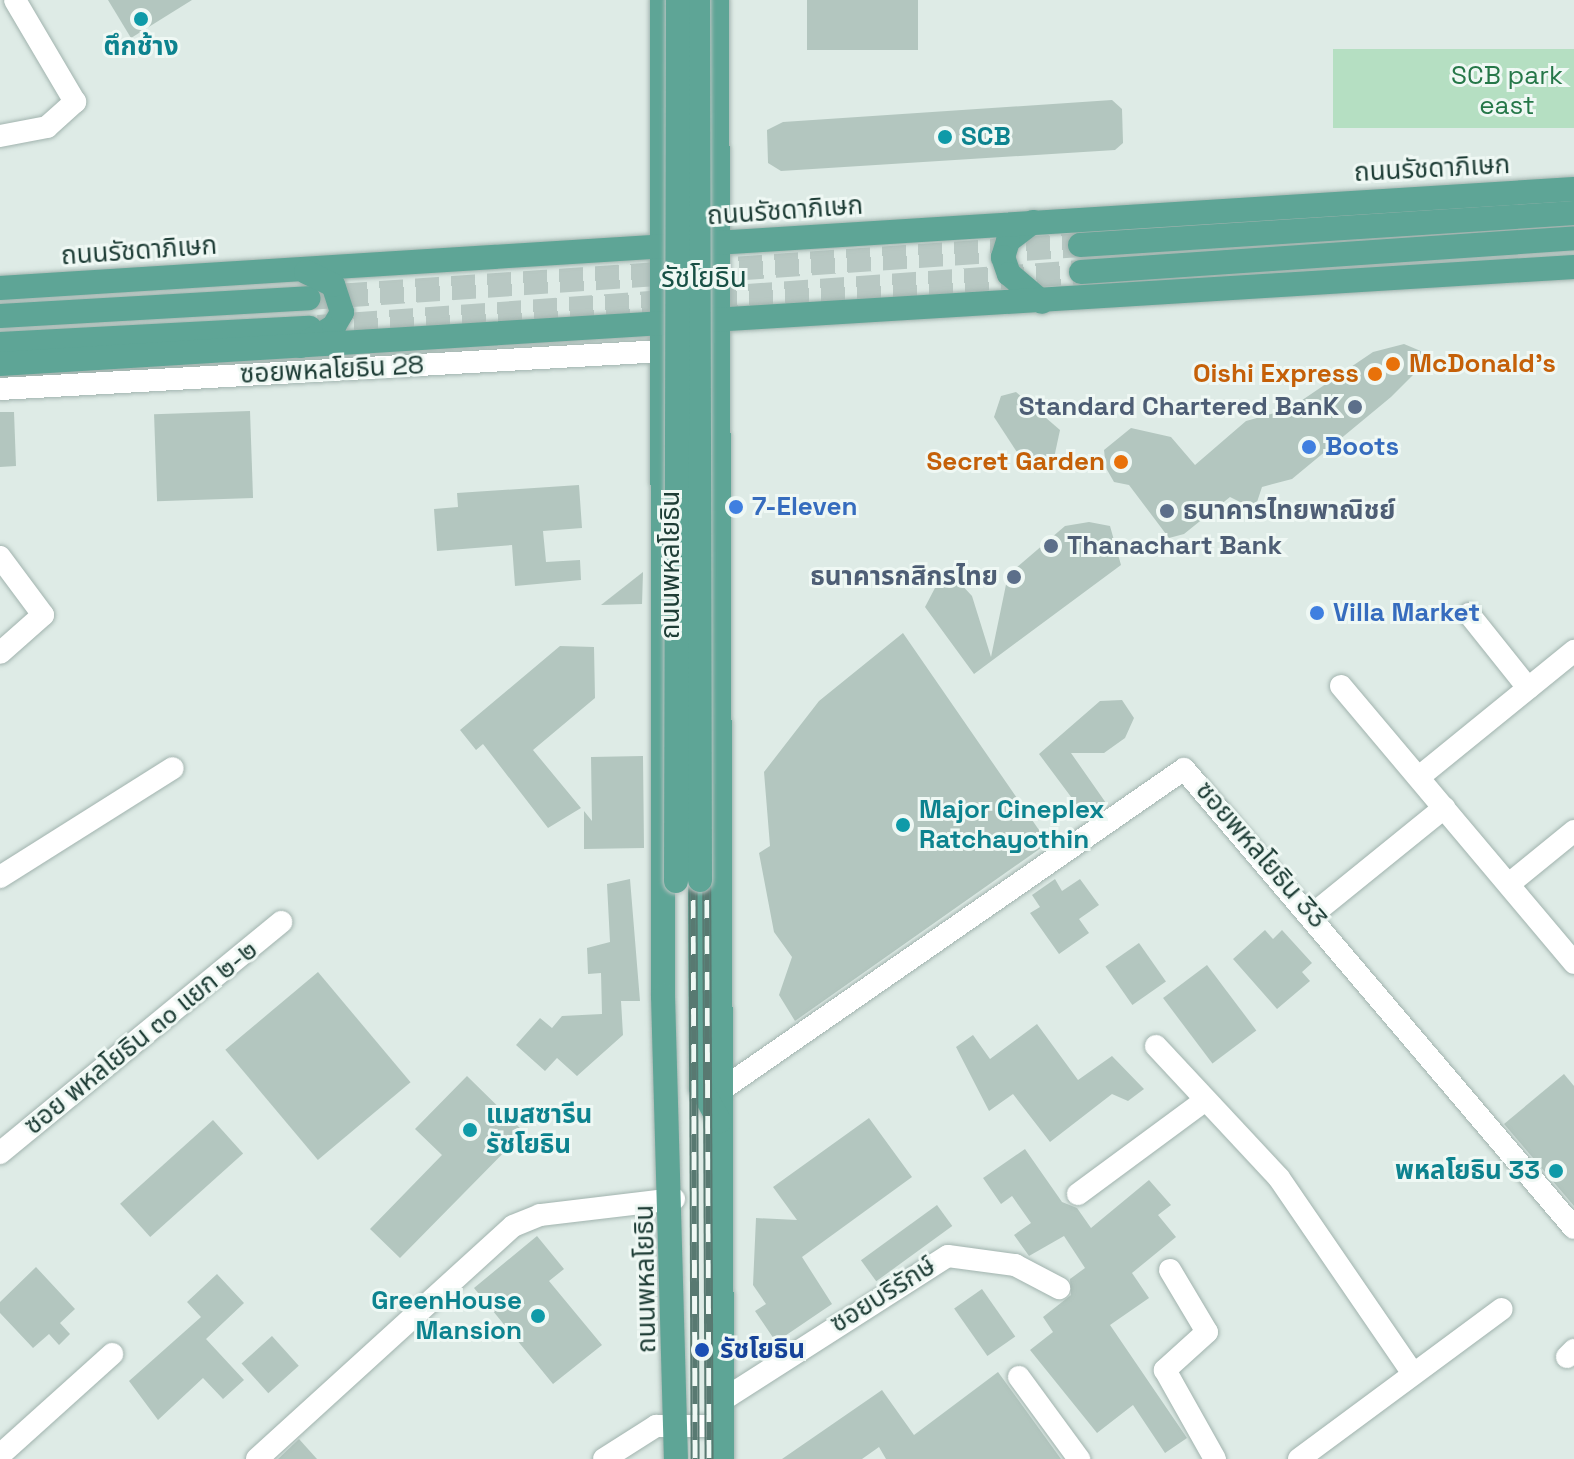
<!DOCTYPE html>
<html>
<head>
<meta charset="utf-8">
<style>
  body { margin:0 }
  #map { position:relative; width:1574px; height:1459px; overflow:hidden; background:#deebe6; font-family:"Space Grotesk","Noto Sans Thai",sans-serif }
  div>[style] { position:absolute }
  .green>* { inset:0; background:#b5dfc2; transform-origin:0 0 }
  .building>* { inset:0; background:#b3c6bf; transform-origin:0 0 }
  .primary-tunnel>* { height:24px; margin-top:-12px; transform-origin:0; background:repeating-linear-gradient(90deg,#b8c8c3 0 24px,transparent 0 36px) }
  .roads { filter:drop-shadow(0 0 2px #a1b3ae) drop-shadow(0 0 2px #a1b3ae) }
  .street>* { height:22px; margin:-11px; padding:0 11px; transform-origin:11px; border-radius:11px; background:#fff }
  .primary>* { height:24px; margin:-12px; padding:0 12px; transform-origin:12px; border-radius:12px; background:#5ea596 }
  .rail>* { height:9px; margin-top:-4.5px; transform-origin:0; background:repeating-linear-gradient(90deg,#eff8f4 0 18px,#587971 0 36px); box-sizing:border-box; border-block:2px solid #587971 }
  .bridges { filter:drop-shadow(0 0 2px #bcc5c3) drop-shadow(0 0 2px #bcc5c3) }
  .primary-bridge>* { height:24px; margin:-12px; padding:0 12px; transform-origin:12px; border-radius:12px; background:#5ea596 }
  .dots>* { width:22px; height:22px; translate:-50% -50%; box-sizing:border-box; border:4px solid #eff8f4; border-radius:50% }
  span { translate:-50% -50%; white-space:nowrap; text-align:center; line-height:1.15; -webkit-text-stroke:6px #eff8f4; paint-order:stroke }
  .culture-label { font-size:26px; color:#0d838f; font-weight:700 }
  .left { translate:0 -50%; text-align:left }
  .right { translate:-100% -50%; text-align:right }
  .park-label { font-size:26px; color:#257748 }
  .street-label { font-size:26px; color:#1e3d36 }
  .food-label { font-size:26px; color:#c56008; font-weight:700 }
  .service-label { font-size:26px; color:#4e5e75; font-weight:700 }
  .shop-label { font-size:26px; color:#366cbe; font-weight:700 }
  .transit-label { font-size:26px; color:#164399; font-weight:700 }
  .neighbourhood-label { font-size:28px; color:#185045 }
</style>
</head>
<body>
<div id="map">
  <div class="green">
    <i style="left:1574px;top:49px;width:79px;height:241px;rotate:90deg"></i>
  </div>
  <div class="building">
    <i style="clip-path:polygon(108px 0,192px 0,131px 38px)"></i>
    <i style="left:807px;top:0;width:111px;height:50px"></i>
    <i style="clip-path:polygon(1112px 100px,1122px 109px,1123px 143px,1115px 150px,781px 171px,768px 163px,767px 130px,783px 122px)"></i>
    <i style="clip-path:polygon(1404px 344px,1423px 352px,1425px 363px,1391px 397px,1292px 479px,1262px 487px,1257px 502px,1246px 505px,1230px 497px,1184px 534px,1169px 538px,1129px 485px,1114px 482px,1106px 468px,1104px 450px,1131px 428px,1171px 437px,1195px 465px,1246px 421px,1289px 409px,1373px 352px)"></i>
    <i style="clip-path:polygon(1016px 392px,1060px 430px,1054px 458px,1036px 466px,1022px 460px,994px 417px,1001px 396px)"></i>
    <i style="left:250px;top:411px;width:87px;height:96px;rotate:88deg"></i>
    <i style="clip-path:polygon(0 412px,14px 412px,16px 466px,0 467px)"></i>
    <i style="clip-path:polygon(579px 485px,582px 528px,543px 531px,546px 562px,580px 560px,581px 580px,515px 586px,512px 545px,437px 551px,434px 509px,458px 507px,457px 493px)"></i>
    <i style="clip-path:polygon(1089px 522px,1110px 526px,1121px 565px,974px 674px,925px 607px,936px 586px,959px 582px,972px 596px,991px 657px,1008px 575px,1065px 526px)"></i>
    <i style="clip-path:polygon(643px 572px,642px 604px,601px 605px)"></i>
    <i style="clip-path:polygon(903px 633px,1048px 843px,795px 1021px,779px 995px,792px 957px,774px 932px,759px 853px,770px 846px,764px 772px,819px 701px)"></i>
    <i style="clip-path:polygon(560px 646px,594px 647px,595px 698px,533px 750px,581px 808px,548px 828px,483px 744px,476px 750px,460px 730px)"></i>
    <i style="clip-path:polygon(1122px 700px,1134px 718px,1125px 738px,1104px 753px,1071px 753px,1106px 803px,1086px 817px,1039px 754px,1100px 701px)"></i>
    <i style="clip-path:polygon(643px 756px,644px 848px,584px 849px,584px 811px,592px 821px,591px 757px)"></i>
    <i style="clip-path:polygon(630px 879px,640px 1001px,621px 1001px,623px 1035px,577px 1076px,557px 1058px,545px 1071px,516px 1045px,540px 1018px,552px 1028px,562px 1016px,602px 1014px,601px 973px,588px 974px,587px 948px,610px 942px,607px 884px)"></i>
    <i style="clip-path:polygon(1055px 879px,1062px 891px,1080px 879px,1099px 905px,1079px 919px,1089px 933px,1059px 954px,1030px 913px,1040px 907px,1032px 895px)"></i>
    <i style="clip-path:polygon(1265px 930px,1273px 939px,1282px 930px,1312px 963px,1302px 972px,1310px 981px,1277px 1009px,1233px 959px)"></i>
    <i style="left:1139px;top:943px;width:47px;height:41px;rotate:55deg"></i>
    <i style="left:1207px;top:965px;width:82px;height:55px;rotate:53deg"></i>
    <i style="left:318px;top:972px;width:144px;height:121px;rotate:50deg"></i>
    <i style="clip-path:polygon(1037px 1024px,1078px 1080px,1112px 1056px,1144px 1089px,1128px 1101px,1112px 1094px,1050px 1142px,1013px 1094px,989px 1111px,956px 1047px,973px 1035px,990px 1059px)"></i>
    <i style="clip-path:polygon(1564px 1074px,1574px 1086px,1574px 1206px,1504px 1124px)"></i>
    <i style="clip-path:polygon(467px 1076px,524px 1132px,400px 1258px,370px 1229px,442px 1155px,415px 1129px)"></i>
    <i style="clip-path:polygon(869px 1118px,912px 1177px,802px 1257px,832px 1304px,776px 1342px,755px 1311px,766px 1304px,753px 1285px,756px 1218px,797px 1220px,773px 1187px)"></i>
    <i style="left:213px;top:1120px;width:45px;height:125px;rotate:48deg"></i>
    <i style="clip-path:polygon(1025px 1149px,1062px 1202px,1077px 1208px,1091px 1228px,1149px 1180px,1171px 1205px,1158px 1215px,1176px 1237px,1132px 1273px,1149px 1298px,1110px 1325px,1187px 1438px,1165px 1453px,1133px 1405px,1097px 1433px,1030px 1350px,1053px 1332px,1043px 1317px,1071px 1295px,1070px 1279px,1085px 1268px,1064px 1236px,1029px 1256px,1014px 1235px,1031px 1223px,1012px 1196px,1001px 1204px,983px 1178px)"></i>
    <i style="left:937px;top:1205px;width:26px;height:94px;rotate:54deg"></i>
    <i style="clip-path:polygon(537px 1236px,564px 1269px,549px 1281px,602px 1345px,553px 1384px,474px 1288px)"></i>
    <i style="clip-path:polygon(36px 1267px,75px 1309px,60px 1323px,70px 1334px,59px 1345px,49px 1334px,33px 1348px,0 1313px,0 1302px)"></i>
    <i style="clip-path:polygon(217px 1274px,244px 1303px,206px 1339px,244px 1380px,223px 1399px,203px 1378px,158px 1420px,129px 1381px,201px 1317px,187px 1302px)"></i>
    <i style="left:982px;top:1289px;width:58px;height:34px;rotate:55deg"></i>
    <i style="left:272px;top:1336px;width:40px;height:41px;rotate:48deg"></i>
    <i style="clip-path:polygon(998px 1372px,1061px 1459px,886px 1459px,879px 1447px,862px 1459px,782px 1459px,882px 1390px,914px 1435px)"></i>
    <i style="clip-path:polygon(299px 1439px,317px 1459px,278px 1459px)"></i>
  </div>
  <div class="primary-tunnel">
    <i style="left:308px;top:298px;width:774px;rotate:-3.93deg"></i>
    <i style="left:318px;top:327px;width:765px;rotate:-4.12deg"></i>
  </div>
  <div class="roads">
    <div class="street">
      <i style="left:0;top:136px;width:48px;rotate:-10.8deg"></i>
      <i style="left:47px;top:127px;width:38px;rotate:-42deg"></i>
      <i style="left:75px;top:102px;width:118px;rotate:-120.5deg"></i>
      <i style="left:0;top:389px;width:664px;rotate:-3.28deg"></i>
      <i style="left:0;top:557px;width:72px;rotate:53.4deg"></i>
      <i style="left:43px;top:615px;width:57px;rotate:138.5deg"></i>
      <i style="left:1469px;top:614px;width:95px;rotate:51.4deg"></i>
      <i style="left:1341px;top:686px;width:362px;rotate:49.9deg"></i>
      <i style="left:1419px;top:777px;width:200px;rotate:-39.1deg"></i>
      <i style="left:0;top:877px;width:204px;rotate:-32.2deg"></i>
      <i style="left:1509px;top:884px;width:84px;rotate:-39.2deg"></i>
      <i style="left:1313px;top:914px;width:169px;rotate:-39deg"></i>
      <i style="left:1156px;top:1046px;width:180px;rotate:47deg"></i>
      <i style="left:1279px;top:1178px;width:237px;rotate:55.6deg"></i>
      <i style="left:721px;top:1090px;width:563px;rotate:-34.73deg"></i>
      <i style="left:1184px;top:769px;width:602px;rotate:49.65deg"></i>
      <i style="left:0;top:1153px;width:364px;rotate:-39.4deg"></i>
      <i style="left:1078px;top:1194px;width:155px;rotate:-36.4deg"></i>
      <i style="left:1170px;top:1270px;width:72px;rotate:59.2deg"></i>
      <i style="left:1207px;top:1332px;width:57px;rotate:137.9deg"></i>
      <i style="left:1165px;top:1370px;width:102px;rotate:60.7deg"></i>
      <i style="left:1567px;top:1357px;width:10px;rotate:-45deg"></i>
      <i style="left:1019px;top:1377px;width:102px;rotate:53.8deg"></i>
      <i style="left:721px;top:1401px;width:269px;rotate:-32.6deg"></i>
      <i style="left:948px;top:1256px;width:68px;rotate:7.7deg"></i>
      <i style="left:1015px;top:1265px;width:50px;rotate:27.6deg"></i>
      <i style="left:0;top:1455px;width:151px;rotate:-42deg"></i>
      <i style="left:257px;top:1459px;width:346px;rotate:-42.3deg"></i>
      <i style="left:513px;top:1226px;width:29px;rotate:-22deg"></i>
      <i style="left:540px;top:1215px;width:135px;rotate:-6.8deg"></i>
      <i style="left:604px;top:1459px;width:62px;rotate:-32.4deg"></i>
      <i style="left:656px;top:1426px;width:66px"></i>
      <i style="left:1299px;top:1459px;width:252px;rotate:-36.5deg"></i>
    </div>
    <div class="primary">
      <i style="left:662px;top:0;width:996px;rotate:89.94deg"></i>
      <i style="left:663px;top:996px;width:463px;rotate:88.4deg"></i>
      <i style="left:717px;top:0;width:1459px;rotate:89.8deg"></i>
      <i style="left:1033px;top:222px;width:31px;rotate:143deg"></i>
      <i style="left:1008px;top:241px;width:17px;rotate:107deg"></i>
      <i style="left:1003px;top:257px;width:18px;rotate:71deg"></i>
      <i style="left:1009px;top:274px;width:43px;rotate:40.3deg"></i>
      <i style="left:1080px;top:245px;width:495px;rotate:-3.7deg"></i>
      <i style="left:1081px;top:272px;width:494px;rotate:-3.9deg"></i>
      <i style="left:0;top:288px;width:1577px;rotate:-3.6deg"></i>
      <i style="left:0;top:316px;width:309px;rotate:-3.3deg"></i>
      <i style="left:0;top:344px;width:310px;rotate:-3deg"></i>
      <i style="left:301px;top:346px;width:39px;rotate:-31deg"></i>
      <i style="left:334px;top:326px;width:16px;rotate:-60deg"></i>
      <i style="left:342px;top:312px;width:28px;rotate:-108deg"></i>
      <i style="left:333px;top:285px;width:30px;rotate:-154deg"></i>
      <i style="left:0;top:364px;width:1577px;rotate:-3.53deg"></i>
      <i style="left:700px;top:880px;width:208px;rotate:89.7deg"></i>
      <i style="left:701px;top:1088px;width:38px;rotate:61deg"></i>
    </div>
  </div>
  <div class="rail">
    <i style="left:690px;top:0;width:1459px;rotate:89.8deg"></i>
    <i style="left:703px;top:0;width:1459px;rotate:89.76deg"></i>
  </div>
  <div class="bridges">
    <div class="primary-bridge">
      <i style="left:698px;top:0;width:880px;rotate:89.87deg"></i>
      <i style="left:676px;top:881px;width:881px;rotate:-89.87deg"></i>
    </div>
  </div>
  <div class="dots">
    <i style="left:141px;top:19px;background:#0f9aa8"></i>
    <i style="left:945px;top:137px;background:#0f9aa8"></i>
    <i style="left:1393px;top:364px;background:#e8710a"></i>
    <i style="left:1375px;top:374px;background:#e8710a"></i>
    <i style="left:1355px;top:407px;background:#5c6f8a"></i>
    <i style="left:1309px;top:447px;background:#3f7fe0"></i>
    <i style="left:1121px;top:462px;background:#e8710a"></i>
    <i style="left:736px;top:507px;background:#3f7fe0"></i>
    <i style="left:1167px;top:511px;background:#5c6f8a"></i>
    <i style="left:1051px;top:546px;background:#5c6f8a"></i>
    <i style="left:1014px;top:577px;background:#5c6f8a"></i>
    <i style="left:1317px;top:613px;background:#3f7fe0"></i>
    <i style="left:903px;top:825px;background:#0f9aa8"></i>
    <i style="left:470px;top:1130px;background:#0f9aa8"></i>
    <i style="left:1556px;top:1171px;background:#0f9aa8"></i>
    <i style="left:538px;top:1316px;background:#0f9aa8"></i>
    <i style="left:702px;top:1350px;background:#1a4fb4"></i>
  </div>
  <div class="culture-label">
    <span style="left:141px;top:47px">ตึกช้าง</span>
    <span class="left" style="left:961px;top:137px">SCB</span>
    <span class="left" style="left:919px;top:825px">Major Cineplex<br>Ratchayothin</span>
    <span class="left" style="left:486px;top:1130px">แมสซารีน<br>รัชโยธิน</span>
    <span class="right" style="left:1540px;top:1171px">พหลโยธิน 33</span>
    <span class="right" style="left:522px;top:1316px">GreenHouse<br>Mansion</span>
  </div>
  <div class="park-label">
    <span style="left:1507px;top:91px">SCB park<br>east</span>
  </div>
  <div class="street-label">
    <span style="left:1432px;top:169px;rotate:-3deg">ถนนรัชดาภิเษก</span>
    <span style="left:785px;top:211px;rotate:-4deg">ถนนรัชดาภิเษก</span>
    <span style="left:139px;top:251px;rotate:-4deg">ถนนรัชดาภิเษก</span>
    <span style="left:332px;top:370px;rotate:-3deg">ซอยพหลโยธิน 28</span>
    <span style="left:671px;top:565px;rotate:-90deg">ถนนพหลโยธิน</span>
    <span style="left:1261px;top:855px;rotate:49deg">ซอยพหลโยธิน 33</span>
    <span style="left:141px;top:1038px;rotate:-39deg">ซอย พหลโยธิน ๓๐ แยก ๒-๒</span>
    <span style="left:646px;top:1279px;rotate:-91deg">ถนนพหลโยธิน</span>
    <span style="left:883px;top:1295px;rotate:-32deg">ซอยบริรักษ์</span>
  </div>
  <div class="food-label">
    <span class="left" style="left:1409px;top:364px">McDonald's</span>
    <span class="right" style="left:1359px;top:374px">Oishi Express</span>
    <span class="right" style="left:1105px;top:462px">Secret Garden</span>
  </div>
  <div class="service-label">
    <span class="right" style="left:1339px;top:407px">Standard Chartered BanK</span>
    <span class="left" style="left:1183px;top:511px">ธนาคารไทยพาณิชย์</span>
    <span class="left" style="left:1067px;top:546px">Thanachart Bank</span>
    <span class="right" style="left:998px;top:577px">ธนาคารกสิกรไทย</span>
  </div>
  <div class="shop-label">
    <span class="left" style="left:1325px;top:447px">Boots</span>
    <span class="left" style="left:752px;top:507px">7-Eleven</span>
    <span class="left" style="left:1333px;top:613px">Villa Market</span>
  </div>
  <div class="transit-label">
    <span class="left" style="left:720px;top:1350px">รัชโยธิน</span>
  </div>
  <div class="neighbourhood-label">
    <span style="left:704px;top:277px">รัชโยธิน</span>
  </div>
</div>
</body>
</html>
